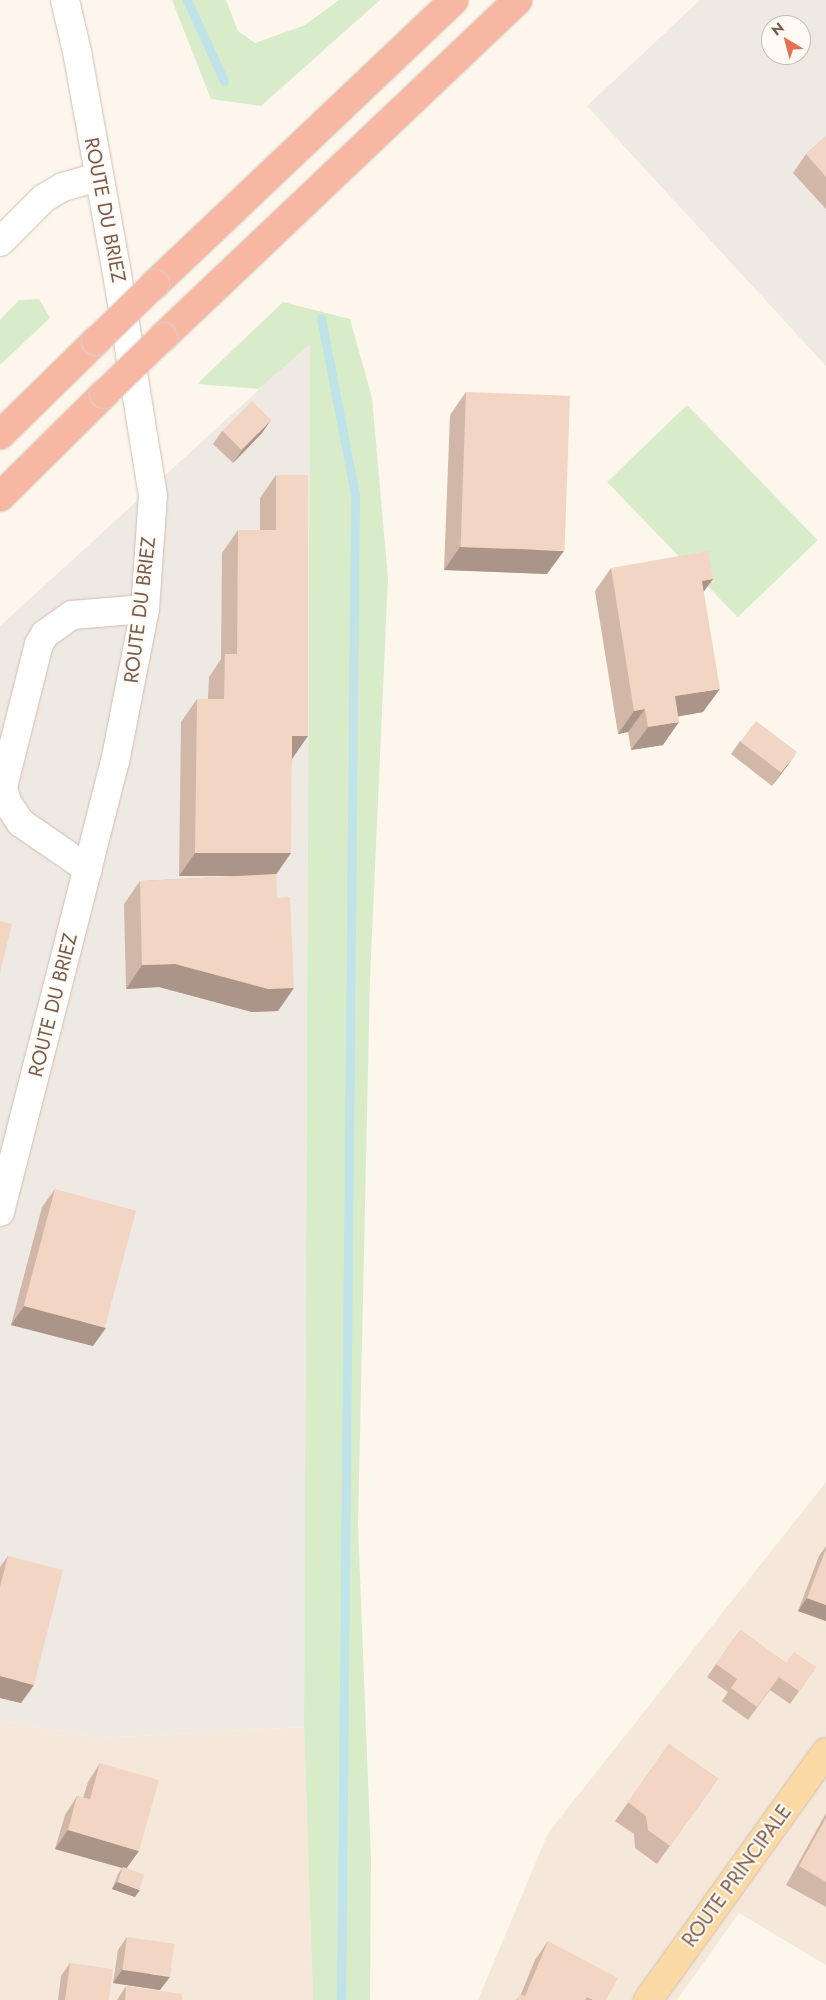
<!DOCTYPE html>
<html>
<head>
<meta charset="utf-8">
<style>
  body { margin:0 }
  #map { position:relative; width:826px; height:2000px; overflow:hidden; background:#fdf6ec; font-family:Jost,sans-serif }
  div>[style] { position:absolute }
  .residential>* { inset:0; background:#f5e8da }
  .industrial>* { inset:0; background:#efe9e4 }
  .green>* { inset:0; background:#d8ecc9; transform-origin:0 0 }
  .stream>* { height:9px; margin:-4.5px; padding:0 4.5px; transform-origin:4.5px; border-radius:4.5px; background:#bfe3e8 }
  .roads { filter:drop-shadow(0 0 1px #d1beb0) drop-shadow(0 0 1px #d1beb0) }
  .minor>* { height:28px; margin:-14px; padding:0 14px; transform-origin:14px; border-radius:14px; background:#fff }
  .major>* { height:28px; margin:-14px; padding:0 14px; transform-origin:14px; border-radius:14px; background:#fbd9a5 }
  .highway>* { height:28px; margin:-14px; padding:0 14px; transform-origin:14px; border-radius:14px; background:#f7b7a3 }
  .bridges { filter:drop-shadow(0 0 1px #dad1cd) drop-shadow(0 0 1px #dad1cd) }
  .highway-bridge>* { height:28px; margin:-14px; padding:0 14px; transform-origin:14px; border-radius:14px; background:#f7b7a3 }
  .wall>* { inset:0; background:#d1b7a8 }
  .shaded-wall>* { inset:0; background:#aa9588 }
  .building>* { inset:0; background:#f3d5c3; transform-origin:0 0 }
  span { translate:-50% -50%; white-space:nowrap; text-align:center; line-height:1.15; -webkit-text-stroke:4px #fffaf3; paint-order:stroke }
  .street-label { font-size:20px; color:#7a5c4d }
  .north { position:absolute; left:761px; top:15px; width:50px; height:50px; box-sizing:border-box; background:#fffaf3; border:1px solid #cabbb1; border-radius:50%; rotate:323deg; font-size:14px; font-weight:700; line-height:20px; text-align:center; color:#7a5c4d }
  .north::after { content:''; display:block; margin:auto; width:18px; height:22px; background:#e76f51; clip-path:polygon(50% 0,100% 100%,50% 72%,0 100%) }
</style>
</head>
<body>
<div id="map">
  <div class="residential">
    <i style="clip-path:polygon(826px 1482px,826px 1965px,739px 1913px,677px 2000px,478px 2000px,548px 1833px)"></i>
    <i style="clip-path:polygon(0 1721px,101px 1738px,304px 1727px,313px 2000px,0 2000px)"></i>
  </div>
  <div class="industrial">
    <i style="clip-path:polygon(evenodd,700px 0,826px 0,826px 366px,587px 106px,700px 0,771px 25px,801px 25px,801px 55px,771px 55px,771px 25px)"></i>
    <i style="clip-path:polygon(310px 343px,304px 1727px,101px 1738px,0 1721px,0 626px)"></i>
  </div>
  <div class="green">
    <i style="clip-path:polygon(172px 0,226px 0,238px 31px,255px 43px,305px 25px,339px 0,380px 0,261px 106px,211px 99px)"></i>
    <i style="clip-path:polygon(39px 299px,50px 318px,0 365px,0 320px,19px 300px)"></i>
    <i style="clip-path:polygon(283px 302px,350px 319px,372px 398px,388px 578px,370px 979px,358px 1525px,371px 1858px,370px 2000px,313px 2000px,304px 1727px,310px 344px,259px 389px,197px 384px)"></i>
    <i style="left:687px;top:405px;width:188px;height:111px;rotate:46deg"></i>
  </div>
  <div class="stream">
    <i style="left:187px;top:0;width:89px;rotate:65.4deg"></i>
    <i style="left:321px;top:318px;width:180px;rotate:79.1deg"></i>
    <i style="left:355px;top:495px;width:1505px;rotate:90.53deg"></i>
  </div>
  <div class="roads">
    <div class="minor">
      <i style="left:0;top:242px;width:62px;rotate:-45deg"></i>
      <i style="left:44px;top:198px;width:22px;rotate:-30deg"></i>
      <i style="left:63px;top:187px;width:36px;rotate:-16deg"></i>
      <i style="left:88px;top:869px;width:81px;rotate:-145.5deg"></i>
      <i style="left:21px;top:823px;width:25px;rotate:-124deg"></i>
      <i style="left:7px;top:802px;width:16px;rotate:-105deg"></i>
      <i style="left:3px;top:787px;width:147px;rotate:-75.9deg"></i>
      <i style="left:39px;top:644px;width:12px;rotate:-59deg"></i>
      <i style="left:45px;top:634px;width:33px;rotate:-35deg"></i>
      <i style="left:72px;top:615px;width:73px;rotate:-4.7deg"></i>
      <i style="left:0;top:1212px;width:464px;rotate:-75.7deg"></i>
      <i style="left:115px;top:762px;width:156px;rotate:-78.9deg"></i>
      <i style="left:145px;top:609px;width:113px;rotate:-86deg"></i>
      <i style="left:153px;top:496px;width:231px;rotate:-99.2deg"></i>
      <i style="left:116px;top:268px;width:215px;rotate:-100.2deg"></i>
      <i style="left:78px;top:56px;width:57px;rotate:-103.1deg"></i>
    </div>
    <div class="major">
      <i style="left:648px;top:2000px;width:305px;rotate:-54.3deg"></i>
    </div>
    <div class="highway">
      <i style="left:155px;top:284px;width:412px;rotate:-43.5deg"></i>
      <i style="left:163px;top:337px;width:489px;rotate:-43.5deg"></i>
      <i style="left:0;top:435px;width:134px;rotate:-44.4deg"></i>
      <i style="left:0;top:497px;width:146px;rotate:-44.7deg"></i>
    </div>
  </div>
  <div class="bridges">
    <div class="highway-bridge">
      <i style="left:96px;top:341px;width:82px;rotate:-44deg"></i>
      <i style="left:104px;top:394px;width:82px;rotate:-44deg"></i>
    </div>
  </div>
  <div class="wall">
    <i style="clip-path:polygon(826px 136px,826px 209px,793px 173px,806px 154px)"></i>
    <i style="clip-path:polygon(466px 392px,547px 574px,444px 570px,450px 415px)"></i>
    <i style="clip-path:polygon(222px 431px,262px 433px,233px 463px,213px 444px)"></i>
    <i style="clip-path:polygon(276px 475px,292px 759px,276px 875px,278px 1011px,252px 1012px,159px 987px,126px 989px,124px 904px,140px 881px,241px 876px,179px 876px,181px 722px,197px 699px,208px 699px,209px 677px,221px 659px,222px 553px,238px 530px,260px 530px,260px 498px)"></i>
    <i style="clip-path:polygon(611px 568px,713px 579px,704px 591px,703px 712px,678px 716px,663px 745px,631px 750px,628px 732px,618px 734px,595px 591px)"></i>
    <i style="clip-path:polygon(740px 741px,788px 765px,772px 786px,731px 754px)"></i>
    <i style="clip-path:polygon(55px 1189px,93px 1346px,11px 1325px,42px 1207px)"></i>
    <i style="clip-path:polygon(826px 1546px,826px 1621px,798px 1611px,819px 1556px)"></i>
    <i style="clip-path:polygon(8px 1556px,21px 1703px,0 1698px,0 1567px)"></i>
    <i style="clip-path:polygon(740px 1630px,786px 1663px,816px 1667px,790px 1704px,770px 1690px,748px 1720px,722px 1701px,728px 1692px,707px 1677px)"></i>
    <i style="clip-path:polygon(669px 1744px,718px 1779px,657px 1864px,635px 1848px,634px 1834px,615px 1821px)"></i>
    <i style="clip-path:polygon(100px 1763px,127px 1869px,135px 1897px,112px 1889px,118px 1874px,122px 1868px,55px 1849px,65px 1815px,77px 1796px,83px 1798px,88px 1782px)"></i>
    <i style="clip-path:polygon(826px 1813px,826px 1907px,786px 1885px)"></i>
    <i style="clip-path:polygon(127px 1937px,160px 1990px,113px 1983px,118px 1950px)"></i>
    <i style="clip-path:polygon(548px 1941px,606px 2000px,516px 2000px,521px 1994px,535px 1960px)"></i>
    <i style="clip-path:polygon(70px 1963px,109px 2000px,58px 2000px,61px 1976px)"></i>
    <i style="clip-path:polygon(126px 1986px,182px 2000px,117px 2000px)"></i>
  </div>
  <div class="shaded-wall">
    <i style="clip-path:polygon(271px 420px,262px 433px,233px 463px,242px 450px)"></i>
    <i style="clip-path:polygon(460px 547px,564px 551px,547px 574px,444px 570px)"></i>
    <i style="clip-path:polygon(713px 579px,696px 602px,702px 581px)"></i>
    <i style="clip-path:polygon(720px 689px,703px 712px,659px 720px,675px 696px)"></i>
    <i style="clip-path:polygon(645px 709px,628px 732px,618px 734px,634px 711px)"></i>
    <i style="clip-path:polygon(679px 722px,663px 745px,631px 750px,648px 727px)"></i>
    <i style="clip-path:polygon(292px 736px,308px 736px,292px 759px)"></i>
    <i style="clip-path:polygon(797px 752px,788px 765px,772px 786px,781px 773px)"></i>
    <i style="clip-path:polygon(195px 853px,291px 853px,275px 876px,179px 876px)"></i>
    <i style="clip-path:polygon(175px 964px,294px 988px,278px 1011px,252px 1012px,159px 987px,126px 989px,142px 965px)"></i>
    <i style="clip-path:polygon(24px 1306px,106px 1328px,93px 1346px,11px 1325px)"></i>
    <i style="clip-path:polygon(807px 1598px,826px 1605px,826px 1621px,798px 1611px)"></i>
    <i style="clip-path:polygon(0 1676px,34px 1685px,21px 1703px,0 1698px)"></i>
    <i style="clip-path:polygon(68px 1830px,139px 1851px,126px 1869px,55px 1849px)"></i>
    <i style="clip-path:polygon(117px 1882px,140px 1890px,135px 1897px,112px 1889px)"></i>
    <i style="clip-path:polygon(122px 1970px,170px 1977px,160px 1990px,113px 1983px)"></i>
  </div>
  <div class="building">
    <i style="clip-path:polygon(826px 136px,826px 177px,806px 154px)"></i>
    <i style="left:466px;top:392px;width:104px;height:155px;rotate:2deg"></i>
    <i style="left:252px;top:401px;width:27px;height:42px;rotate:45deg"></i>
    <i style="clip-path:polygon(276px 475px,308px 475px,308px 736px,292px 736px,291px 853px,195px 853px,197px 699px,224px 699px,225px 654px,237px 654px,238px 530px,276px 530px)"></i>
    <i style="clip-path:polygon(708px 551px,713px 579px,702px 581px,720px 689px,675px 696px,679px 722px,648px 727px,645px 709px,634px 711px,611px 568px)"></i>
    <i style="left:756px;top:721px;width:51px;height:26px;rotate:37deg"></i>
    <i style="clip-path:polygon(276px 874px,276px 898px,290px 897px,294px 988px,268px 989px,175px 964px,142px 965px,140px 881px)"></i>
    <i style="clip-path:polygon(0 921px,12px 924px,0 973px)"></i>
    <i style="left:55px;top:1189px;width:84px;height:121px;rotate:15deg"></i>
    <i style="clip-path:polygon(826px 1549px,826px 1605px,807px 1598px)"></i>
    <i style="clip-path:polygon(8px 1556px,63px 1570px,34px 1685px,0 1676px,0 1587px)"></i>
    <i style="clip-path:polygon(740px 1630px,786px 1663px,794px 1652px,816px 1667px,799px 1691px,779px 1677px,757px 1707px,731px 1688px,737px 1679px,716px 1664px)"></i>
    <i style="clip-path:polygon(669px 1744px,718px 1779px,670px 1846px,648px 1830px,646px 1816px,628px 1802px)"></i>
    <i style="clip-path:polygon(100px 1763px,159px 1780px,139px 1851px,68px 1830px,77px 1796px,90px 1799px)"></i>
    <i style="clip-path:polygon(826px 1818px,826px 1882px,799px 1866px)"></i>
    <i style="left:123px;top:1867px;width:23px;height:16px;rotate:20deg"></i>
    <i style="left:127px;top:1937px;width:48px;height:33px;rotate:8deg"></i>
    <i style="clip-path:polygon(548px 1941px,618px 1978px,606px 2000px,593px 2000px,587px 1997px,585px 2000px,517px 2000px,520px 1994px,525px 1996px)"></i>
    <i style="clip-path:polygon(70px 1963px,113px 1969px,109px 2000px,65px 2000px)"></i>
    <i style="clip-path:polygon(126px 1986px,182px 1994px,182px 2000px,125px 2000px)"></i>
  </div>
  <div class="street-label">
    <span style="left:105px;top:210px;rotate:79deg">ROUTE DU BRIEZ</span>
    <span style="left:140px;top:610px;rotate:-83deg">ROUTE DU BRIEZ</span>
    <span style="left:53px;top:1005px;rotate:-76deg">ROUTE DU BRIEZ</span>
    <span style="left:737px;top:1876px;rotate:-54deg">ROUTE PRINCIPALE</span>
  </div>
  <div class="north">N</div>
</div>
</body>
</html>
